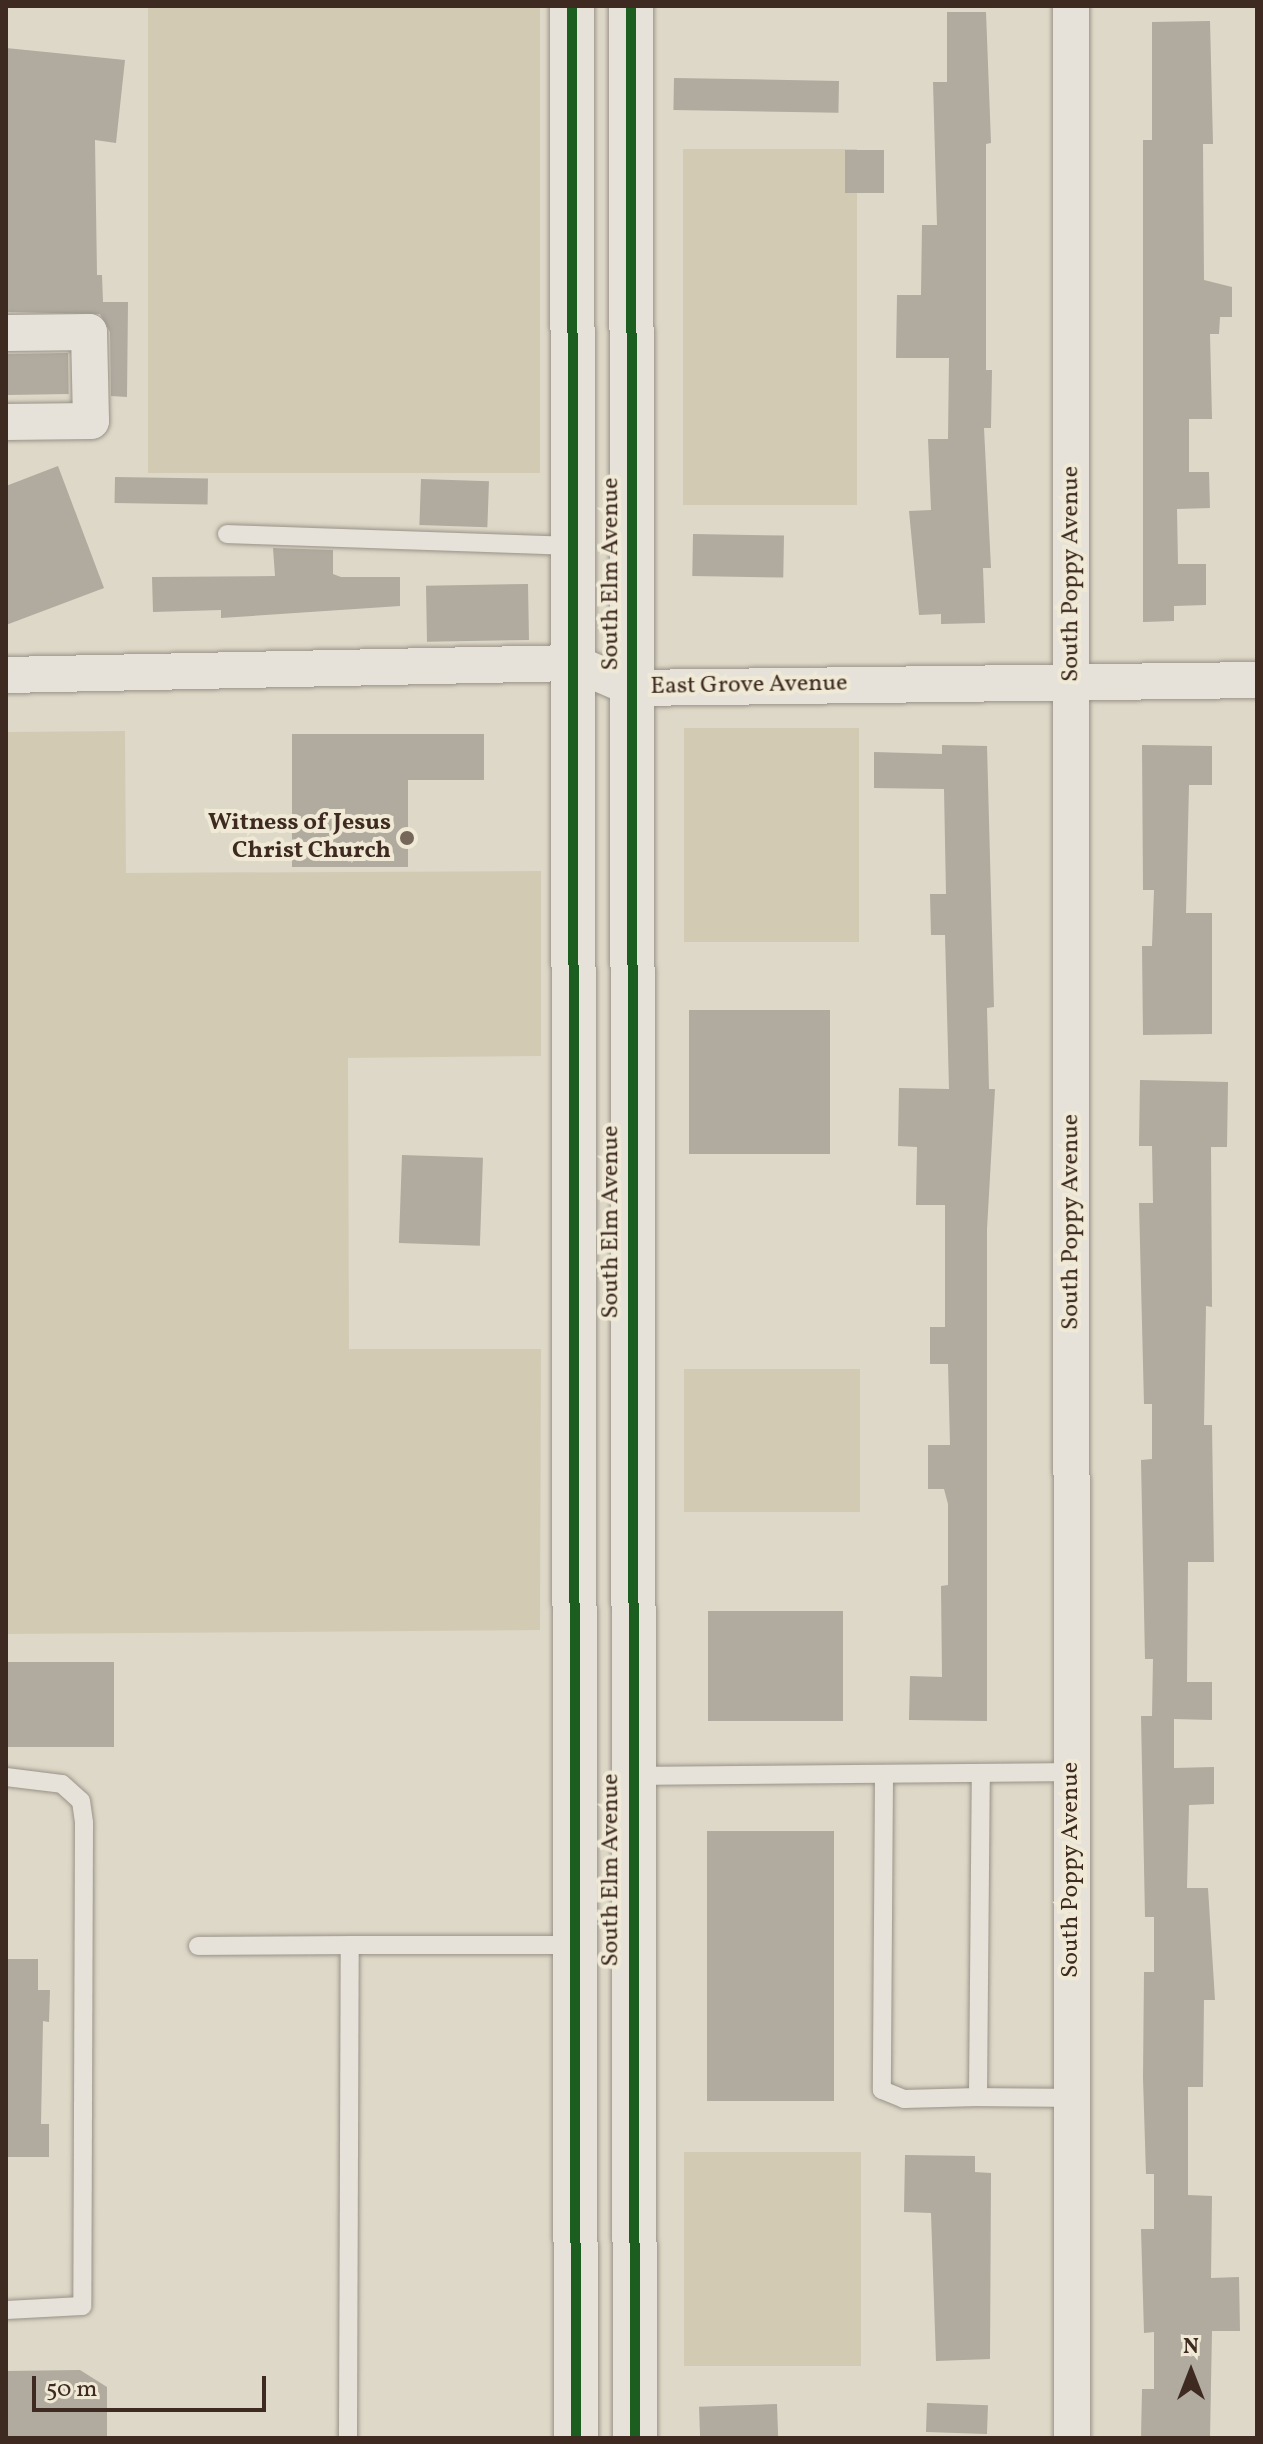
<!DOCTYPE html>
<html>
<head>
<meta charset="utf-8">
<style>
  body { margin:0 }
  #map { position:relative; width:1263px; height:2444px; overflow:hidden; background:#ded8c8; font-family:Vollkorn,serif }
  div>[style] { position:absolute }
  .green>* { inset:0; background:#d3cab4; transform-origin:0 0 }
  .building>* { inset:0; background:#b0aa9f; transform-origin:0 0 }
  .roads { filter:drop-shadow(0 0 2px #989287) drop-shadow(0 0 2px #989287) }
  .lane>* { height:18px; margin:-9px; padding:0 9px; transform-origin:9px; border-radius:9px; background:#e6e2da }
  .street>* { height:36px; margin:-18px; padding:0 18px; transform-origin:18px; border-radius:18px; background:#e6e2da }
  .secondary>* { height:44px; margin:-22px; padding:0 22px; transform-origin:22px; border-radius:22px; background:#e6e2da }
  .cycleway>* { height:10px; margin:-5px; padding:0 5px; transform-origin:5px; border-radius:5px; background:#1b5e20 }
  .dots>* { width:22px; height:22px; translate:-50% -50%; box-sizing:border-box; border:4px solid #efe9d5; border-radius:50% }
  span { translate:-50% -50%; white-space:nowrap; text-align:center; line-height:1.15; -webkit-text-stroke:8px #efe9d5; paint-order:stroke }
  .street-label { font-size:24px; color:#3e2a21 }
  .poi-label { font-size:24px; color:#3e2a21; font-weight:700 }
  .right { translate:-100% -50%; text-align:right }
  .frame { position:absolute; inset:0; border:8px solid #3e2a21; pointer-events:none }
  .north { position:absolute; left:1151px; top:2332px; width:80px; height:80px; -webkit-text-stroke:6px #efe9d5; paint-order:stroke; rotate:0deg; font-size:22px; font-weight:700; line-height:32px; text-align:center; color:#3e2a21 }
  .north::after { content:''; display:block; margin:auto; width:28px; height:36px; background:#3e2a21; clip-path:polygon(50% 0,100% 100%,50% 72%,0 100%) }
  .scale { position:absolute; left:32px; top:2376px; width:234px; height:36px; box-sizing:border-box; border:4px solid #3e2a21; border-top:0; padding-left:10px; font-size:24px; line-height:28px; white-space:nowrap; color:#3e2a21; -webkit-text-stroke:6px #efe9d5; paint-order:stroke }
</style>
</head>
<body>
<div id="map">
  <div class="green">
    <i style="left:148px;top:6px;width:392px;height:467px"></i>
    <i style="left:683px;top:149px;width:174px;height:356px"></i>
    <i style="left:684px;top:728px;width:175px;height:214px"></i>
    <i style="clip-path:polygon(125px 731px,126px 873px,541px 871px,541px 1056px,348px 1058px,349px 1349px,541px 1349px,540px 1630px,6px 1634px,6px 732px)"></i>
    <i style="left:684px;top:1369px;width:176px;height:143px"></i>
    <i style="left:861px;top:2152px;width:214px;height:177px;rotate:90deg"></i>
  </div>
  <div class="building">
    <i style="clip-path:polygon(947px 12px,986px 12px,991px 143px,986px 144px,986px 370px,992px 370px,991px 428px,984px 428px,991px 568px,983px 568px,985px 623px,941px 624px,941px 614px,919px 615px,909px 511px,931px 510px,928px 439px,948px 439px,949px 358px,896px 358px,897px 295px,921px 295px,922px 225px,937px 225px,933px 82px,947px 82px)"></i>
    <i style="clip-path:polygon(1210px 21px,1213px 144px,1203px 144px,1204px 280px,1232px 287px,1232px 317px,1220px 317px,1219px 334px,1210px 334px,1212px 419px,1189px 419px,1189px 472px,1209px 472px,1210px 508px,1177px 509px,1178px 564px,1206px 564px,1206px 605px,1174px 606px,1174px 621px,1143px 622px,1143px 140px,1152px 140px,1152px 22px)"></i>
    <i style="clip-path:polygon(6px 48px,125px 60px,116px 143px,95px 140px,97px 275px,102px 275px,103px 302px,128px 302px,127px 397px,111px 396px,110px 332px,100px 314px,6px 312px)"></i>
    <i style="left:674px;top:78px;width:165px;height:32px;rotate:1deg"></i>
    <i style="left:845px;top:150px;width:39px;height:43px"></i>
    <i style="left:68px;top:353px;width:41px;height:62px;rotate:89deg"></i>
    <i style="clip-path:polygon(58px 466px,104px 588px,6px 625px,6px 486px)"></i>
    <i style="left:115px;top:477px;width:93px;height:26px;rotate:1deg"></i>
    <i style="left:421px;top:479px;width:68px;height:46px;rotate:2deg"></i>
    <i style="left:693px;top:534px;width:91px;height:42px;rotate:1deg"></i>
    <i style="clip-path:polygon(273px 548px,333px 550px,333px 574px,341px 577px,400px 577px,400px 606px,221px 618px,221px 610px,153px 612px,152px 577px,275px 576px)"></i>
    <i style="left:528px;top:584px;width:56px;height:102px;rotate:89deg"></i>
    <i style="clip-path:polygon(292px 734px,484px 734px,484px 780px,408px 780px,408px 867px,292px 867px)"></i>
    <i style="clip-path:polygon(942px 745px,987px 746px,994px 1007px,987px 1008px,989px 1089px,995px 1089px,987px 1229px,987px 1721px,909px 1720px,910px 1676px,942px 1677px,941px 1586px,948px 1585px,948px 1504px,944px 1489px,928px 1489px,928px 1445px,950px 1445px,948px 1364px,930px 1364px,930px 1327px,945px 1327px,945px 1205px,916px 1205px,917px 1147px,898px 1146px,899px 1088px,949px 1089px,945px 935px,931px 935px,930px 894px,946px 894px,944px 789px,874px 788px,874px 752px,942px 754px)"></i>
    <i style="clip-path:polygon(1142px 745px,1212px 746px,1212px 785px,1189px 785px,1186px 913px,1212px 913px,1212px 1034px,1143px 1035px,1142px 946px,1152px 946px,1154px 890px,1143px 890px)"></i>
    <i style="left:689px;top:1010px;width:141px;height:144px"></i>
    <i style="clip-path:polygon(1140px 1080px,1228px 1082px,1227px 1147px,1211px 1147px,1212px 1307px,1206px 1306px,1204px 1425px,1212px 1425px,1214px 1562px,1188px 1562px,1187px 1682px,1212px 1682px,1212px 1720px,1174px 1719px,1174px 1768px,1214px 1767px,1214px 1804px,1189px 1805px,1187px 1888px,1208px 1888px,1215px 2000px,1204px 2000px,1203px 2087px,1188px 2087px,1188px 2195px,1212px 2196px,1211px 2278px,1239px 2277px,1240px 2331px,1212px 2331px,1210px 2438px,1141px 2438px,1142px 2389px,1154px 2389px,1154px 2332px,1144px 2333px,1141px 2229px,1154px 2229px,1154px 2174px,1146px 2174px,1143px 2078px,1144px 1972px,1154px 1972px,1154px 1917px,1145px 1917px,1141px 1716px,1152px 1716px,1153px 1659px,1145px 1659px,1141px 1460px,1152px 1459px,1152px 1404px,1144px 1404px,1139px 1203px,1153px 1203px,1152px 1146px,1139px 1146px)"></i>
    <i style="left:402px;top:1155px;width:81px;height:88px;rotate:2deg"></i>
    <i style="left:708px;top:1611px;width:135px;height:110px"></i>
    <i style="left:114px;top:1662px;width:85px;height:108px;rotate:90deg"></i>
    <i style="left:707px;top:1831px;width:127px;height:270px"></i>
    <i style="clip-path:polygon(6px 1959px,38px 1959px,38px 1990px,50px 1990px,49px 2022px,43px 2021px,41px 2124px,49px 2124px,49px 2157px,6px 2157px)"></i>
    <i style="clip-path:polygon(905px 2155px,975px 2156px,975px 2172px,991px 2173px,990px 2359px,936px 2361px,931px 2213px,904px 2212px)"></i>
    <i style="clip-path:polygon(80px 2370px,107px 2387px,107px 2438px,6px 2438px,6px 2371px)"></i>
    <i style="left:927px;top:2403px;width:61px;height:29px;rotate:2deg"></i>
    <i style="left:777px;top:2404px;width:34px;height:78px;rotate:88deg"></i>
  </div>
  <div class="roads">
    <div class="lane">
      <i style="left:227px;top:534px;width:345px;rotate:2deg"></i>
      <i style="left:635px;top:1776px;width:437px;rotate:-0.5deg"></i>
      <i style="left:6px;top:1777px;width:56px;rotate:7.1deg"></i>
      <i style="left:62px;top:1784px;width:25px;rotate:42deg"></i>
      <i style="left:81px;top:1801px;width:22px;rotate:82deg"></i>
      <i style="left:84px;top:1823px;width:483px;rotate:90.2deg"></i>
      <i style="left:82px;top:2306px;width:76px;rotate:177deg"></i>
      <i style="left:884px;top:1777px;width:313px;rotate:90.4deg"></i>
      <i style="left:882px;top:2090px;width:24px;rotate:22deg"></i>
      <i style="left:904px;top:2099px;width:74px;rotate:-1.5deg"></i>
      <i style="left:978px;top:2097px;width:323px;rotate:-89.5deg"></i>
      <i style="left:198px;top:1946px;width:152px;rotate:-0.4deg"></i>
      <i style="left:978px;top:2097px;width:94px;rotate:0.6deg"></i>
      <i style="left:348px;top:2438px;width:493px;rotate:-89.8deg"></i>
      <i style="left:350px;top:1945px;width:224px"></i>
    </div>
    <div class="street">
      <i style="left:1071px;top:6px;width:2432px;rotate:89.98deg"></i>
      <i style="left:6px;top:333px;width:83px;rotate:-0.7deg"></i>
      <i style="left:89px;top:332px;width:89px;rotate:88.7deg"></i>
      <i style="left:91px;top:421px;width:85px;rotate:179.3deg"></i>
      <i style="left:6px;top:675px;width:568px;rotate:-1.21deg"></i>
      <i style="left:574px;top:663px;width:63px;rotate:23.3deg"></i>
      <i style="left:632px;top:688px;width:625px;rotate:-0.73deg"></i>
    </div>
    <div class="secondary">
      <i style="left:572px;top:6px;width:2432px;rotate:89.91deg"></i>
      <i style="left:631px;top:6px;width:2432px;rotate:89.91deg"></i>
    </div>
  </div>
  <div class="cycleway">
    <i style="left:572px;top:6px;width:2432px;rotate:89.91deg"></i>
    <i style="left:631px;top:6px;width:2432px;rotate:89.91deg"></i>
  </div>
  <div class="dots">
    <i style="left:407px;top:838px;background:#76675b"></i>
  </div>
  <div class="street-label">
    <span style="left:612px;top:574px;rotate:-90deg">South Elm Avenue</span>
    <span style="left:1072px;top:574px;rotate:-90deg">South Poppy Avenue</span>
    <span style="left:749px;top:686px;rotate:-1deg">East Grove Avenue</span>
    <span style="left:612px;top:1222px;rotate:-90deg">South Elm Avenue</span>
    <span style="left:1072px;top:1222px;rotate:-90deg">South Poppy Avenue</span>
    <span style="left:612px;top:1870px;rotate:-90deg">South Elm Avenue</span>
    <span style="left:1072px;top:1870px;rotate:-90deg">South Poppy Avenue</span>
  </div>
  <div class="poi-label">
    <span class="right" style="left:391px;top:838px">Witness of Jesus<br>Christ Church</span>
  </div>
  <div class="frame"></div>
  <div class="north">N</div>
  <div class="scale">50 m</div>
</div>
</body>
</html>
